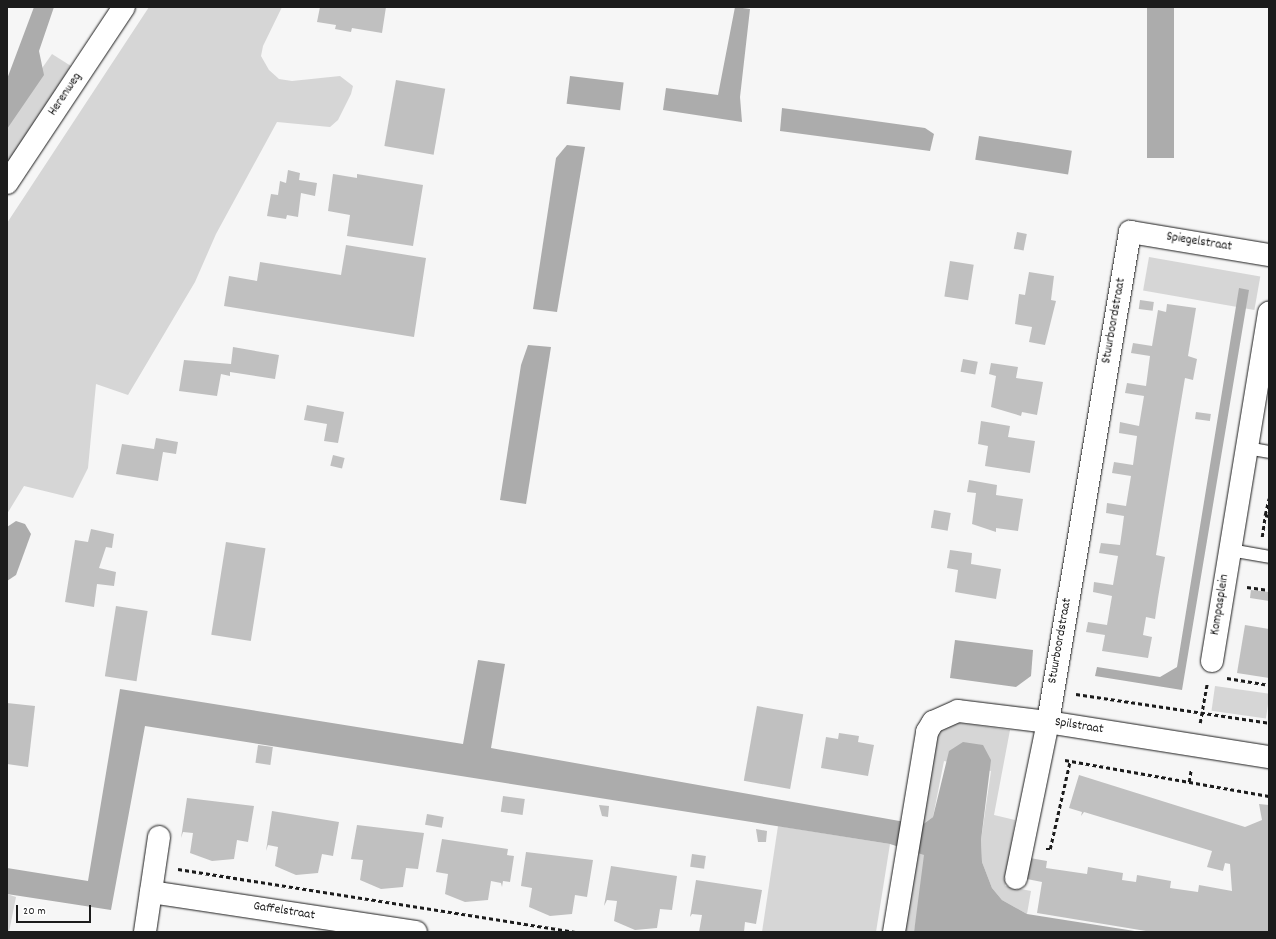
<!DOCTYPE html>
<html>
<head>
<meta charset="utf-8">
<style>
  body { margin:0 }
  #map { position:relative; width:1276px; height:939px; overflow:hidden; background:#f6f6f6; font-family:Dekko,sans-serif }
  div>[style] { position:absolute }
  .green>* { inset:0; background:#d6d6d6; transform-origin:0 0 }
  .water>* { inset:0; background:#acacac; transform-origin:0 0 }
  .building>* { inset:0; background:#c0c0c0; transform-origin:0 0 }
  .path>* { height:2.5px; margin-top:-1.25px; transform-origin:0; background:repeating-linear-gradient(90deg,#1c1c1c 0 4px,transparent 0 7px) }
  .roads { filter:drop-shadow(0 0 1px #1c1c1c) drop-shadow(0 0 1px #1c1c1c) }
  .lane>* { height:12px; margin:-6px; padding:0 6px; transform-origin:6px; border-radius:6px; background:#fff }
  .street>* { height:22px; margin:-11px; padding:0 11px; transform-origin:11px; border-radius:11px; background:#fff }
  .secondary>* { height:22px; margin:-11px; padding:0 11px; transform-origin:11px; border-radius:11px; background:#fff }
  span { translate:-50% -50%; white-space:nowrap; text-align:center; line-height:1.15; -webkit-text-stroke:3px #fff; paint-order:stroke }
  .street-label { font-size:13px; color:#1c1c1c }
  .frame { position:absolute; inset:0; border:8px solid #1c1c1c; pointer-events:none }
  .scale { position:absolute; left:16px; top:905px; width:75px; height:18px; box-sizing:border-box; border:2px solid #1c1c1c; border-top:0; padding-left:5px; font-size:12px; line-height:14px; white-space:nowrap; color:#1c1c1c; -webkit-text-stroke:3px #fff; paint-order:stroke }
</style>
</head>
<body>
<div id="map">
  <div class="green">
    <i style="clip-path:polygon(149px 7px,282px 7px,263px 46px,261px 56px,269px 70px,279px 79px,292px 81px,340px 76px,353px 86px,351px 94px,338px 120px,330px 127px,277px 122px,216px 234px,195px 282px,128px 395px,96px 384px,88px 468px,73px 498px,24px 486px,7px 514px,7px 223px)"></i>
    <i style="clip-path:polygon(52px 54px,71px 66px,7px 165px,7px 118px)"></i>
    <i style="left:1149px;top:257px;width:113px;height:34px;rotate:10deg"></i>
    <i style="left:1215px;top:686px;width:55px;height:25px;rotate:8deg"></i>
    <i style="clip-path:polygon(953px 722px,1010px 730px,994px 815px,1015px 820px,1005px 886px,1031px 891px,1027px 914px,1002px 900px,992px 888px,982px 862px,981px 840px,991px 771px,944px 761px,933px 817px,922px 825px,936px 739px,940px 731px)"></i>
    <i style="clip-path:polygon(778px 826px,890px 844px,876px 932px,762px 932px)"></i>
    <i style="clip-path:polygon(918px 851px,924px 854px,926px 862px,914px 932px,904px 932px)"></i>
    <i style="clip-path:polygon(7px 894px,16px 897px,9px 932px,7px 932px)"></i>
  </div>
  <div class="water">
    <i style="clip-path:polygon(34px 7px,54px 7px,39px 51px,44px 75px,7px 129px,7px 79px)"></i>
    <i style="clip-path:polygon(735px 7px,750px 9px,740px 97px,742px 122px,663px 110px,666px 88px,718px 95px)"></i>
    <i style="left:1147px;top:7px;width:27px;height:151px"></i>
    <i style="left:570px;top:76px;width:54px;height:28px;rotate:7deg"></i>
    <i style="clip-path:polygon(782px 108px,925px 128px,934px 134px,930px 151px,780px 131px)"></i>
    <i style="left:979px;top:136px;width:94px;height:24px;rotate:9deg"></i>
    <i style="clip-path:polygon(567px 145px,585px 147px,557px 312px,533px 309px,556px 158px)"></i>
    <i style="clip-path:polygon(1239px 288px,1249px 290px,1182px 690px,1095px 676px,1097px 667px,1160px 677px,1177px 667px)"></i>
    <i style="clip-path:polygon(528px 345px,551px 347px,526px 504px,500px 500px,521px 365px)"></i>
    <i style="clip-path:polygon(16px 521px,25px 524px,31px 534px,16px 575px,7px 581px,7px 527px)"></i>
    <i style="clip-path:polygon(955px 640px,1033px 650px,1031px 676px,1016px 687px,950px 678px)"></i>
    <i style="clip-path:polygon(478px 660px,505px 664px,491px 748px,922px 825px,933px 817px,949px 751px,963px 742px,983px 745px,991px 760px,981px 840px,982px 862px,992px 888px,1002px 900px,1027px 914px,1141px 932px,914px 932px,924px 855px,890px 844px,145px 726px,111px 910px,7px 894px,7px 868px,88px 881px,120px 689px,463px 744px)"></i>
  </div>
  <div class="building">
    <i style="clip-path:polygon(320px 7px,386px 7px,382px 33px,352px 28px,351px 32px,335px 29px,336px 25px,317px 22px)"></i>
    <i style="left:396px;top:80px;width:50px;height:67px;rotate:10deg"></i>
    <i style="clip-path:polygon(288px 170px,300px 173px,299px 180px,317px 183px,315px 196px,301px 193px,298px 217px,287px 215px,286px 219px,267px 216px,271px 194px,278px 195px,280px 181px,286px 183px)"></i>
    <i style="clip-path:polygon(333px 174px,357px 178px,357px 174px,423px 185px,413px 246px,347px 236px,350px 215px,328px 211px)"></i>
    <i style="left:1017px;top:232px;width:10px;height:17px;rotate:11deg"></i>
    <i style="clip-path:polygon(346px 245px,426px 258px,414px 337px,224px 306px,229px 276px,257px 281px,260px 262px,341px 275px)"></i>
    <i style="left:950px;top:261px;width:24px;height:36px;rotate:9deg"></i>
    <i style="clip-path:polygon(1029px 272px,1054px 276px,1051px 300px,1056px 301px,1045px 345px,1029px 342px,1032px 327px,1015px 324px,1019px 294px,1025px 295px)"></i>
    <i style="left:1140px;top:300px;width:14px;height:9px;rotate:8deg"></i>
    <i style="clip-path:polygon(1167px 304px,1196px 308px,1188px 356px,1197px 359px,1193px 380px,1185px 378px,1175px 437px,1156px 555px,1165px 557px,1158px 598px,1155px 619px,1146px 617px,1143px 635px,1152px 637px,1148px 658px,1102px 651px,1105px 635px,1086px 632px,1088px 622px,1107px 625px,1112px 596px,1093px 592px,1094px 582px,1113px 585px,1118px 556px,1099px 553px,1101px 543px,1120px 545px,1122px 531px,1124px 516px,1106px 513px,1107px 503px,1126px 506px,1131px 476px,1112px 473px,1114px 462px,1133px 465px,1137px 436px,1119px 433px,1120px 422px,1139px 426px,1144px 396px,1125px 393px,1127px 383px,1146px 386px,1150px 356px,1131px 353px,1133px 343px,1152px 346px,1158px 310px,1166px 312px)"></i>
    <i style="clip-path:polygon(233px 347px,279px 355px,275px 379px,230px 372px,230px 376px,221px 374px,217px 396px,179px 391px,184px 360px,231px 364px)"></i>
    <i style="left:963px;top:359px;width:15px;height:13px;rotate:11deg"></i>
    <i style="clip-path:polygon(991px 363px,1018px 367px,1016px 378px,1043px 382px,1037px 415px,1022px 412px,1021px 416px,991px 407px,996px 376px,989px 374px)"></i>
    <i style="clip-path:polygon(307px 405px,344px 412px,338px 443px,324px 441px,327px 424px,304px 420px)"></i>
    <i style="left:1196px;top:412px;width:15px;height:7px;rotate:8deg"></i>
    <i style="clip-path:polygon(981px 421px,1010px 426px,1008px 437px,1035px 441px,1030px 473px,985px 466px,988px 446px,978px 444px)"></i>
    <i style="clip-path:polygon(156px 438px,178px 442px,176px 454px,163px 452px,158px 481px,116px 474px,122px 444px,154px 449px)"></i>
    <i style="left:333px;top:455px;width:12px;height:11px;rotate:14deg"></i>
    <i style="clip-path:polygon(969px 480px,997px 485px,996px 495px,1023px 499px,1018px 531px,996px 528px,996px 532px,972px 524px,976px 493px,967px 492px)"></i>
    <i style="left:934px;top:510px;width:17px;height:18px;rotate:10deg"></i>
    <i style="clip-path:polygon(91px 529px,114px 534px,112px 548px,106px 547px,99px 568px,116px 572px,114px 586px,97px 584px,94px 607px,65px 602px,75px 540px,88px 542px)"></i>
    <i style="left:226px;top:542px;width:40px;height:94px;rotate:9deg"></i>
    <i style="clip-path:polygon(950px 550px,972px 553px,971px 564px,1001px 569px,996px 599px,955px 592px,958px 570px,947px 568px)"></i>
    <i style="clip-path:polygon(1251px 590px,1269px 592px,1269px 601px,1250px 598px)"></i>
    <i style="left:116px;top:606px;width:32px;height:71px;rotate:9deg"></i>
    <i style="clip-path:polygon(1245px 625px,1269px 629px,1269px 678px,1237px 673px)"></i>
    <i style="clip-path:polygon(7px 703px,35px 706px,28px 767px,7px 764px)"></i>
    <i style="left:757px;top:706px;width:47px;height:76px;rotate:10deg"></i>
    <i style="clip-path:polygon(839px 733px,859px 736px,858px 742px,874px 745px,868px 776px,821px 768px,826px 737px,838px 739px)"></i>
    <i style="left:258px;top:745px;width:15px;height:18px;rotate:8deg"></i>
    <i style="clip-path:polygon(1079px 775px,1245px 827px,1262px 820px,1259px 804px,1269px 805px,1269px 932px,1152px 932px,1037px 913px,1042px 882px,1027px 879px,1030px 858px,1047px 861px,1046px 868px,1087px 874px,1088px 867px,1123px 873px,1122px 880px,1136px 882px,1137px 875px,1171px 881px,1170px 888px,1198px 892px,1199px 885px,1232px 891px,1230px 864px,1225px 863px,1223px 871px,1207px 867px,1212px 851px,1084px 812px,1081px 816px,1082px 812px,1069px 808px)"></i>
    <i style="left:503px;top:796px;width:22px;height:16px;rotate:8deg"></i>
    <i style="clip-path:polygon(187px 798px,254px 806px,248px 842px,237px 840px,234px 859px,212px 861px,190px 853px,193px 833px,183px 832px,181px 838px)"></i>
    <i style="clip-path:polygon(599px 805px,609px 806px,608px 817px,602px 816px)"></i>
    <i style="clip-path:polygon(272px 811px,339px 822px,333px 856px,322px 854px,318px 873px,296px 875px,275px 866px,278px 847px,268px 845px,266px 851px)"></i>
    <i style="left:427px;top:814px;width:17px;height:11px;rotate:10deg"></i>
    <i style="clip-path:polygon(357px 825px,424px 833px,418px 869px,406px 868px,403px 887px,381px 889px,360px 880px,363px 860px,351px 859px)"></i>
    <i style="clip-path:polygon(756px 829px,767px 831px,766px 842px,758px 842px)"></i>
    <i style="clip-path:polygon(442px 839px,508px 849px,507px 855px,514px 856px,510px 882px,503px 881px,502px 887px,501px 883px,491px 881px,488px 900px,465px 902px,445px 894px,448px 874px,436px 872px)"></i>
    <i style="clip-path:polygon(526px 852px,593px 860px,587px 897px,575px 895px,572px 914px,550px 916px,529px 907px,532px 888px,521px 886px)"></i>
    <i style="left:692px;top:854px;width:14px;height:13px;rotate:8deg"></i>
    <i style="clip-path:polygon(611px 866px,677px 876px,672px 910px,660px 909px,657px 928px,635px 930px,614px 921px,617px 901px,607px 900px,604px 906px)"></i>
    <i style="clip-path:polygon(696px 880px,762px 890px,756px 924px,745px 922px,744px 932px,699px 932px,702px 915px,692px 914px,690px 917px)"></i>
  </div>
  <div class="path">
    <i style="left:1265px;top:515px;width:17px;rotate:-77deg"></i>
    <i style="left:1262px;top:537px;width:22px;rotate:-82deg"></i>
    <i style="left:1265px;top:515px;width:4px;rotate:14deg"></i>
    <i style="left:1247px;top:587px;width:22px;rotate:8deg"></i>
    <i style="left:1227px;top:678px;width:43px;rotate:9.5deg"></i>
    <i style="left:1076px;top:694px;width:195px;rotate:8.5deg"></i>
    <i style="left:1200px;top:723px;width:40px;rotate:-80deg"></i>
    <i style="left:1065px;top:760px;width:207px;rotate:10deg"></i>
    <i style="left:1189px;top:782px;width:13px;rotate:-81deg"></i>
    <i style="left:1046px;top:849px;width:4px"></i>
    <i style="left:1050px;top:849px;width:90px;rotate:-77.2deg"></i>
    <i style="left:178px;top:869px;width:404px;rotate:9deg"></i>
  </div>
  <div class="roads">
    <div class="lane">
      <i style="left:1247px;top:448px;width:22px;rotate:10deg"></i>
      <i style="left:1230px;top:550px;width:40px;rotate:10deg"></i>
    </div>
    <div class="street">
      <i style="left:1212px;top:661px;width:353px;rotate:-80.7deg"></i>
      <i style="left:1016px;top:878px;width:159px;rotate:-78.4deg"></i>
      <i style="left:1048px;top:722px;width:224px;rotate:9deg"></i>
      <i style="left:151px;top:892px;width:268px;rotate:8.6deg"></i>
      <i style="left:145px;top:932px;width:96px;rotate:-81.6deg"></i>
      <i style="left:894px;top:932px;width:203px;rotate:-80.6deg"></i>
      <i style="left:927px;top:732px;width:12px;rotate:-59deg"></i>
      <i style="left:933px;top:722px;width:27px;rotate:-24deg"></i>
      <i style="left:958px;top:711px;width:91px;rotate:7deg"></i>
      <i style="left:1048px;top:722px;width:497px;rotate:-80.5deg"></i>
      <i style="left:1130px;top:232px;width:141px;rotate:9.4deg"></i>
    </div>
    <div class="secondary">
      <i style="left:7px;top:183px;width:211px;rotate:-56.4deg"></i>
    </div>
  </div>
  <div class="street-label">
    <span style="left:66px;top:95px;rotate:-56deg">Herenweg</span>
    <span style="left:1199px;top:243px;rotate:9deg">Spiegelstraat</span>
    <span style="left:1115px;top:321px;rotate:-80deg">Stuurboordstraat</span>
    <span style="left:1221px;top:605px;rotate:-81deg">Kompasplein</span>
    <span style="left:1061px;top:641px;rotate:-80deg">Stuurboordstraat</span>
    <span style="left:1079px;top:727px;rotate:9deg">Spilstraat</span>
    <span style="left:284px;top:912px;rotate:9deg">Gaffelstraat</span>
  </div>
  <div class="frame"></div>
  <div class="scale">20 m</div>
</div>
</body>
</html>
